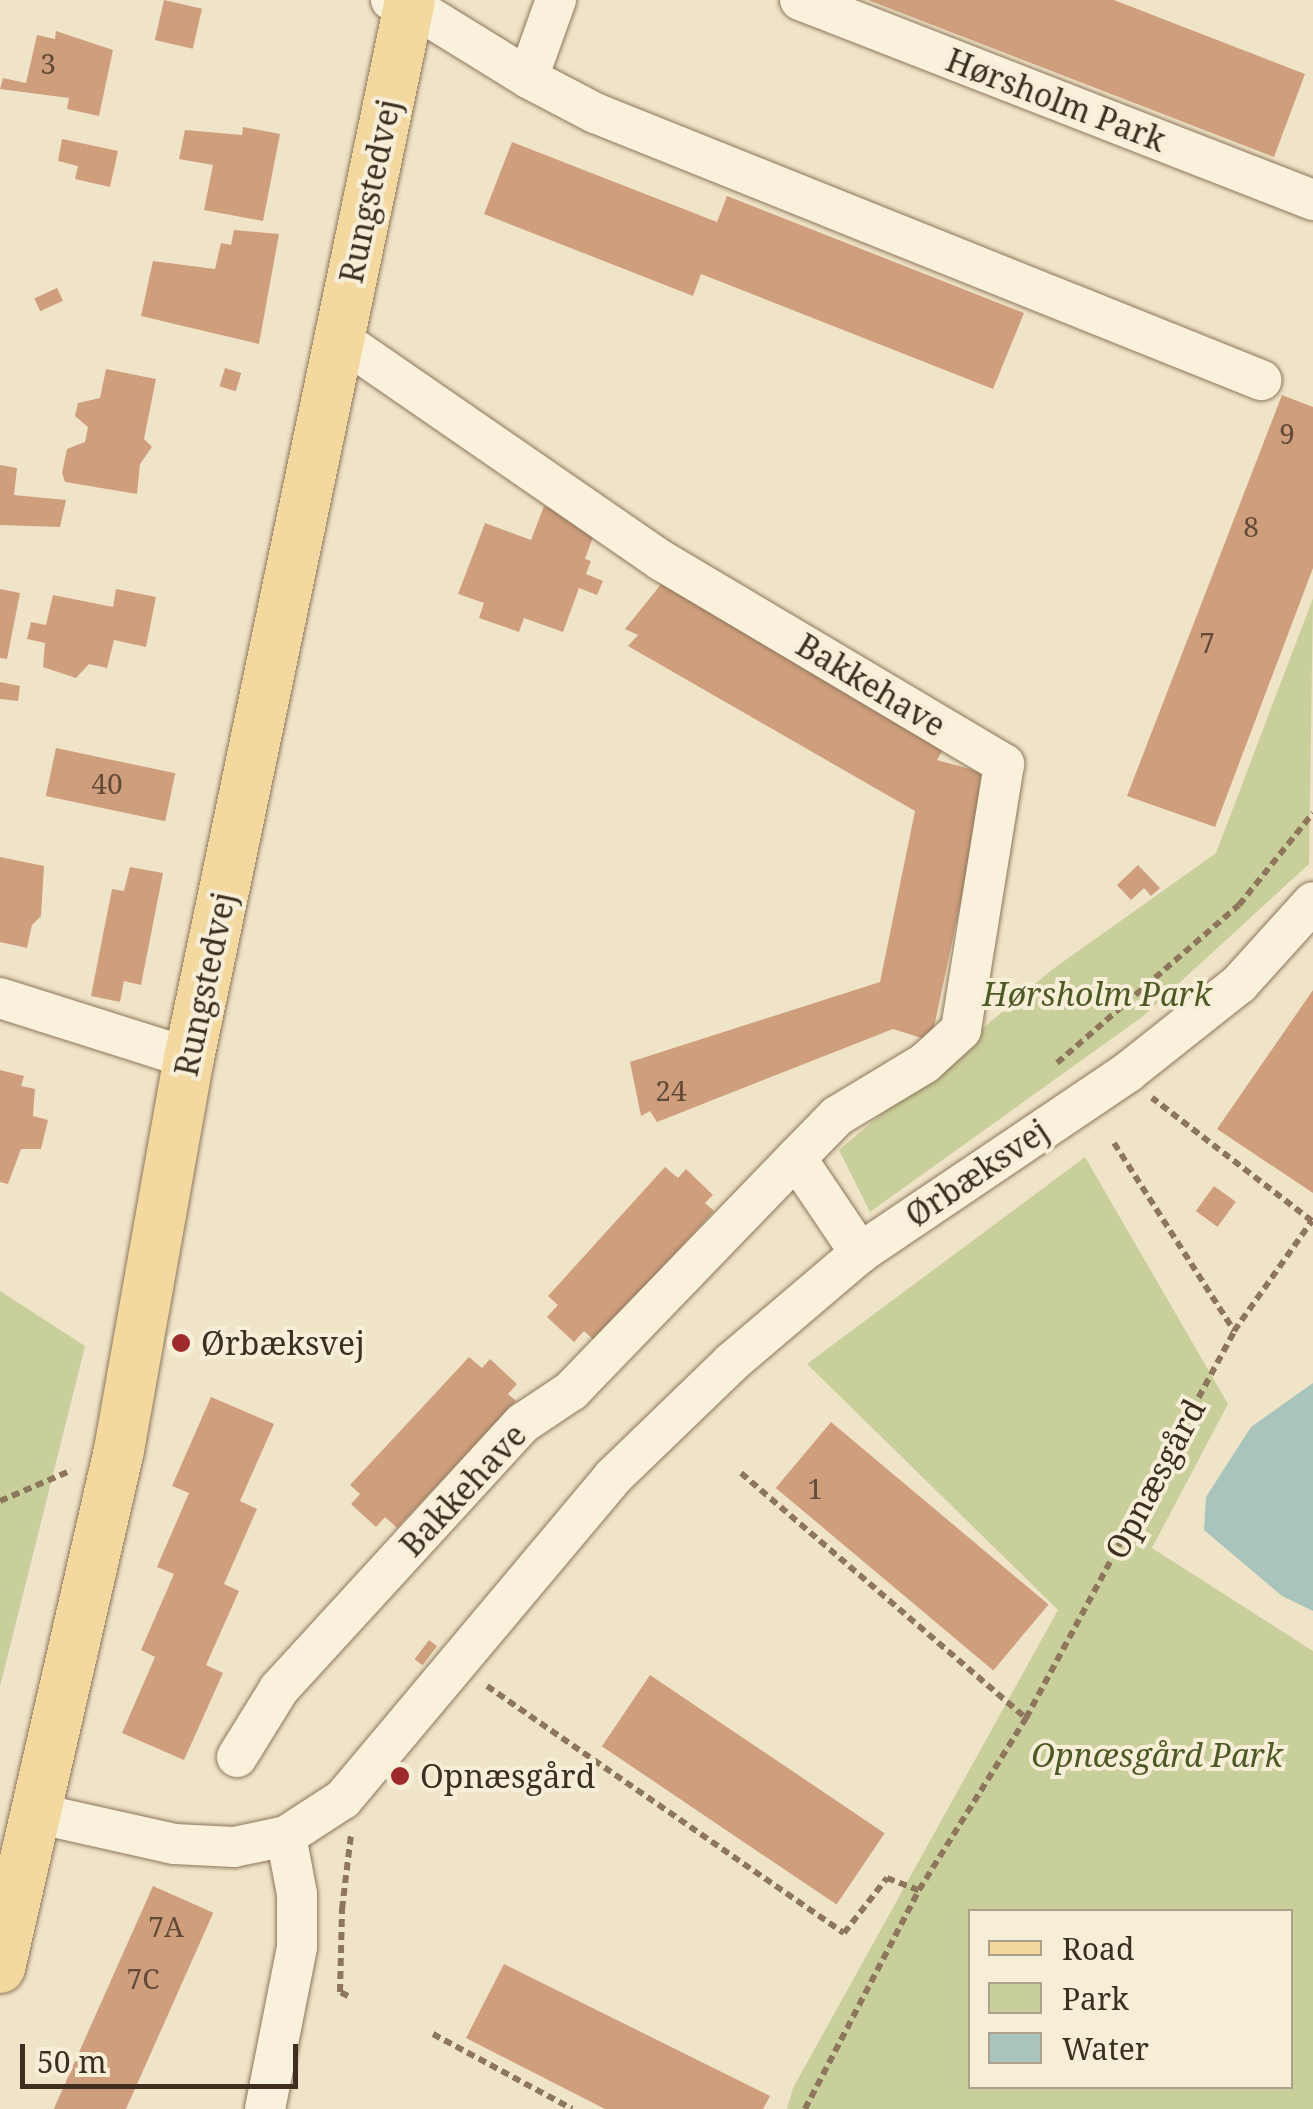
<!DOCTYPE html>
<html>
<head>
<meta charset="utf-8">
<style>
  body { margin:0 }
  #map { position:relative; width:1313px; height:2109px; overflow:hidden; background:#f0e4c8; font-family:"Noto Serif",serif }
  div>[style] { position:absolute }
  .green>* { inset:0; background:#c9cf9b }
  .water>* { inset:0; background:#a9c4bc }
  .building>* { inset:0; background:#cf9f7d; transform-origin:0 0 }
  .path>* { height:6px; margin-top:-3px; transform-origin:0; background:repeating-linear-gradient(90deg,#8d765c 0 8px,transparent 0 13px) }
  .roads { filter:drop-shadow(0 0 2px #8d765c) drop-shadow(0 0 2px #8d765c) }
  .minor>* { height:40px; margin:-20px; padding:0 20px; transform-origin:20px; border-radius:20px; background:#faf1dc }
  .major>* { height:50px; margin:-25px; padding:0 25px; transform-origin:25px; border-radius:25px; background:#f3d9a0 }
  .dots>* { width:28px; height:28px; translate:-50% -50%; box-sizing:border-box; border:5px solid #f7eed8; border-radius:50% }
  span { translate:-50% -50%; white-space:nowrap; text-align:center; line-height:1.15; -webkit-text-stroke:8px #f7eed8; paint-order:stroke }
  .number-label { font-size:28px; color:#624a37 }
  .number-label span { -webkit-text-stroke-width:0 }
  .street-label { font-size:32px; color:#3d2e20 }
  .park-label { font-size:32px; color:#4d5a26; font-style:italic }
  .poi-label { font-size:32px; color:#3d2e20 }
  .left { translate:0 -50%; text-align:left }
  .legend { position:absolute; left:968px; top:1909px; width:325px; height:180px; box-sizing:border-box; background:#f7eed8; border:2px solid #ada18e; margin:0; padding:12px 18px; list-style:none; font-size:30px; color:#3d2e20 }
  .legend li { display:flex; align-items:center; gap:20px; height:50px }
  .legend b { width:50px; border:2px solid #ada18e }
  .scale { position:absolute; left:20px; top:2044px; width:278px; height:45px; box-sizing:border-box; border:5px solid #3d2e20; border-top:0; padding-left:12px; font-size:30px; line-height:35px; white-space:nowrap; color:#3d2e20; -webkit-text-stroke:8px #f7eed8; paint-order:stroke }
</style>
</head>
<body>
<div id="map">
  <div class="green">
    <i style="clip-path:polygon(1313px 598px,1309px 864px,1142px 1017px,870px 1212px,839px 1150px,1053px 969px,1216px 853px)"></i>
    <i style="clip-path:polygon(evenodd,1085px 1157px,1228px 1404px,1152px 1548px,1313px 1651px,1313px 2109px,787px 2109px,793px 2088px,1058px 1610px,807px 1364px,1085px 1157px,971px 1912px,1290px 1912px,1290px 2086px,971px 2086px,971px 1912px)"></i>
    <i style="clip-path:polygon(0 1291px,85px 1346px,0 1686px)"></i>
  </div>
  <div class="water">
    <i style="clip-path:polygon(1313px 1383px,1313px 1611px,1282px 1596px,1204px 1530px,1206px 1497px,1251px 1427px)"></i>
  </div>
  <div class="building">
    <i style="left:164px;top:0;width:39px;height:41px;rotate:13deg"></i>
    <i style="clip-path:polygon(868px 0,1114px 0,1305px 74px,1274px 157px)"></i>
    <i style="clip-path:polygon(56px 31px,113px 50px,99px 116px,67px 109px,69px 98px,0 89px,3px 78px,26px 83px,37px 35px,55px 39px)"></i>
    <i style="clip-path:polygon(243px 127px,280px 134px,263px 221px,204px 210px,213px 165px,179px 159px,185px 130px,242px 135px)"></i>
    <i style="clip-path:polygon(62px 139px,118px 151px,110px 187px,75px 179px,78px 166px,58px 161px)"></i>
    <i style="clip-path:polygon(512px 142px,717px 222px,727px 196px,1024px 313px,993px 389px,701px 274px,693px 296px,484px 214px)"></i>
    <i style="clip-path:polygon(234px 230px,279px 234px,259px 344px,141px 316px,153px 261px,215px 269px,221px 243px,231px 245px)"></i>
    <i style="left:57px;top:288px;width:14px;height:25px;rotate:65deg"></i>
    <i style="left:225px;top:368px;width:17px;height:19px;rotate:17deg"></i>
    <i style="clip-path:polygon(106px 369px,156px 379px,144px 439px,152px 447px,140px 464px,137px 494px,65px 482px,62px 473px,67px 449px,85px 442px,88px 427px,75px 416px,78px 403px,100px 398px)"></i>
    <i style="clip-path:polygon(1282px 395px,1313px 407px,1313px 568px,1215px 827px,1127px 796px)"></i>
    <i style="clip-path:polygon(0 465px,17px 468px,14px 495px,66px 500px,60px 527px,0 525px)"></i>
    <i style="clip-path:polygon(544px 506px,597px 526px,585px 559px,591px 561px,586px 574px,603px 581px,597px 595px,579px 588px,563px 632px,524px 618px,519px 632px,479px 618px,484px 603px,458px 594px,485px 523px,531px 540px)"></i>
    <i style="clip-path:polygon(662px 583px,947px 743px,937px 760px,988px 774px,931px 1041px,893px 1029px,657px 1122px,650px 1111px,641px 1116px,630px 1062px,880px 982px,915px 811px,628px 646px,638px 635px,625px 629px)"></i>
    <i style="clip-path:polygon(0 589px,20px 593px,7px 659px,0 658px)"></i>
    <i style="clip-path:polygon(116px 589px,156px 597px,146px 647px,114px 640px,107px 668px,89px 664px,76px 678px,43px 667px,45px 643px,27px 639px,31px 622px,46px 625px,53px 595px,113px 607px)"></i>
    <i style="clip-path:polygon(0 682px,20px 686px,18px 701px,0 699px)"></i>
    <i style="left:56px;top:748px;width:122px;height:49px;rotate:12deg"></i>
    <i style="clip-path:polygon(0 857px,44px 866px,41px 916px,32px 925px,27px 948px,0 942px)"></i>
    <i style="clip-path:polygon(1138px 865px,1160px 888px,1151px 896px,1144px 888px,1131px 900px,1117px 885px)"></i>
    <i style="clip-path:polygon(130px 867px,163px 873px,141px 985px,124px 981px,120px 1002px,91px 996px,112px 889px,124px 891px)"></i>
    <i style="clip-path:polygon(1313px 990px,1313px 1193px,1217px 1129px)"></i>
    <i style="clip-path:polygon(0 1070px,24px 1076px,21px 1086px,35px 1089px,33px 1116px,48px 1120px,41px 1149px,21px 1149px,8px 1184px,0 1182px)"></i>
    <i style="clip-path:polygon(665px 1167px,678px 1178px,686px 1169px,713px 1195px,705px 1203px,714px 1211px,595px 1341px,584px 1331px,574px 1342px,547px 1317px,558px 1305px,548px 1296px)"></i>
    <i style="left:1214px;top:1186px;width:27px;height:31px;rotate:36deg"></i>
    <i style="clip-path:polygon(469px 1357px,482px 1368px,490px 1359px,517px 1384px,508px 1394px,516px 1401px,397px 1528px,385px 1517px,376px 1527px,351px 1504px,360px 1494px,350px 1485px)"></i>
    <i style="clip-path:polygon(211px 1397px,274px 1424px,240px 1501px,257px 1509px,224px 1584px,239px 1591px,206px 1665px,223px 1673px,184px 1760px,122px 1733px,155px 1657px,141px 1650px,174px 1574px,157px 1567px,189px 1493px,172px 1486px)"></i>
    <i style="left:831px;top:1422px;width:284px;height:86px;rotate:40deg"></i>
    <i style="left:429px;top:1640px;width:10px;height:24px;rotate:37deg"></i>
    <i style="left:650px;top:1675px;width:283px;height:86px;rotate:34deg"></i>
    <i style="left:153px;top:1886px;width:66px;height:244px;rotate:24deg"></i>
    <i style="clip-path:polygon(504px 1964px,770px 2096px,763px 2109px,605px 2109px,466px 2038px)"></i>
  </div>
  <div class="path">
    <i style="left:1057px;top:1063px;width:241px;rotate:-41deg"></i>
    <i style="left:1239px;top:905px;width:118px;rotate:-51.2deg"></i>
    <i style="left:1114px;top:1143px;width:223px;rotate:57.4deg"></i>
    <i style="left:741px;top:1473px;width:376px;rotate:40.7deg"></i>
    <i style="left:0;top:1501px;width:78px;rotate:-23.3deg"></i>
    <i style="left:487px;top:1686px;width:434px;rotate:34.7deg"></i>
    <i style="left:844px;top:1933px;width:70px;rotate:-52deg"></i>
    <i style="left:887px;top:1878px;width:34px;rotate:21deg"></i>
    <i style="left:348px;top:1996px;width:9px;rotate:-153deg"></i>
    <i style="left:340px;top:1992px;width:83px;rotate:-88.6deg"></i>
    <i style="left:342px;top:1909px;width:75px;rotate:-83.1deg"></i>
    <i style="left:433px;top:2034px;width:158px;rotate:28.3deg"></i>
    <i style="left:805px;top:2109px;width:247px;rotate:-62.5deg"></i>
    <i style="left:919px;top:1890px;width:203px;rotate:-58.1deg"></i>
    <i style="left:1026px;top:1718px;width:439px;rotate:-61.7deg"></i>
    <i style="left:1234px;top:1331px;width:135px;rotate:-54.7deg"></i>
    <i style="left:1312px;top:1221px;width:202px;rotate:-142.4deg"></i>
  </div>
  <div class="roads">
    <div class="minor">
      <i style="left:391px;top:0;width:20px;rotate:15deg"></i>
      <i style="left:410px;top:5px;width:139px;rotate:31.7deg"></i>
      <i style="left:528px;top:78px;width:83px;rotate:-70.3deg"></i>
      <i style="left:800px;top:0;width:551px;rotate:21.3deg"></i>
      <i style="left:528px;top:78px;width:76px;rotate:27.6deg"></i>
      <i style="left:595px;top:113px;width:718px;rotate:21.85deg"></i>
      <i style="left:340px;top:339px;width:391px;rotate:34.6deg"></i>
      <i style="left:662px;top:561px;width:398px;rotate:30.7deg"></i>
      <i style="left:1004px;top:764px;width:269px;rotate:99.2deg"></i>
      <i style="left:961px;top:1030px;width:49px;rotate:137.5deg"></i>
      <i style="left:925px;top:1063px;width:103px;rotate:148.9deg"></i>
      <i style="left:837px;top:1116px;width:59px;rotate:134.3deg"></i>
      <i style="left:0;top:998px;width:198px;rotate:17.6deg"></i>
      <i style="left:237px;top:1757px;width:80px;rotate:-58.3deg"></i>
      <i style="left:279px;top:1689px;width:361px;rotate:-47.5deg"></i>
      <i style="left:523px;top:1423px;width:58px;rotate:-33.7deg"></i>
      <i style="left:571px;top:1391px;width:324px;rotate:-46deg"></i>
      <i style="left:796px;top:1158px;width:115px;rotate:56deg"></i>
      <i style="left:40px;top:1814px;width:137px;rotate:12.6deg"></i>
      <i style="left:174px;top:1844px;width:60px;rotate:2.9deg"></i>
      <i style="left:234px;top:1847px;width:53px;rotate:-11.9deg"></i>
      <i style="left:286px;top:1836px;width:68px;rotate:-33deg"></i>
      <i style="left:343px;top:1799px;width:420px;rotate:-50deg"></i>
      <i style="left:613px;top:1477px;width:165px;rotate:-44deg"></i>
      <i style="left:732px;top:1362px;width:168px;rotate:-40.4deg"></i>
      <i style="left:860px;top:1253px;width:323px;rotate:-34deg"></i>
      <i style="left:1128px;top:1072px;width:142px;rotate:-38.4deg"></i>
      <i style="left:1239px;top:984px;width:110px;rotate:-47.9deg"></i>
      <i style="left:265px;top:2109px;width:165px;rotate:-78.8deg"></i>
      <i style="left:297px;top:1947px;width:53px;rotate:-90deg"></i>
      <i style="left:297px;top:1894px;width:59px;rotate:-100.7deg"></i>
    </div>
    <div class="major">
      <i style="left:0;top:1968px;width:531px;rotate:-77.06deg"></i>
      <i style="left:119px;top:1450px;width:398px;rotate:-79.9deg"></i>
      <i style="left:189px;top:1058px;width:1081px;rotate:-78.2deg"></i>
    </div>
  </div>
  <div class="dots">
    <i style="left:181px;top:1343px;background:#9e2a2b"></i>
    <i style="left:400px;top:1776px;background:#9e2a2b"></i>
  </div>
  <div class="number-label">
    <span style="left:48px;top:63px">3</span>
    <span style="left:1287px;top:433px">9</span>
    <span style="left:1251px;top:526px">8</span>
    <span style="left:1207px;top:642px">7</span>
    <span style="left:107px;top:783px">40</span>
    <span style="left:671px;top:1090px">24</span>
    <span style="left:815px;top:1488px">1</span>
    <span style="left:166px;top:1926px">7A</span>
    <span style="left:143px;top:1978px">7C</span>
  </div>
  <div class="street-label">
    <span style="left:1056px;top:100px;rotate:21deg">Hørsholm Park</span>
    <span style="left:370px;top:191px;rotate:-78deg">Rungstedvej</span>
    <span style="left:871px;top:685px;rotate:31deg">Bakkehave</span>
    <span style="left:205px;top:984px;rotate:-78deg">Rungstedvej</span>
    <span style="left:977px;top:1173px;rotate:-34deg">Ørbæksvej</span>
    <span style="left:1155px;top:1479px;rotate:-62deg">Opnæsgård</span>
    <span style="left:463px;top:1490px;rotate:-47deg">Bakkehave</span>
  </div>
  <div class="park-label">
    <span style="left:1097px;top:994px">Hørsholm Park</span>
    <span style="left:1157px;top:1755px">Opnæsgård Park</span>
  </div>
  <div class="poi-label">
    <span class="left" style="left:201px;top:1343px">Ørbæksvej</span>
    <span class="left" style="left:420px;top:1776px">Opnæsgård</span>
  </div>
  <ul class="legend">
  <li><b style="height:12px;background:#f3d9a0"></b>Road</li>
  <li><b style="height:28px;background:#c9cf9b"></b>Park</li>
  <li><b style="height:28px;background:#a9c4bc"></b>Water</li>
  </ul>
  <div class="scale">50 m</div>
</div>
</body>
</html>
